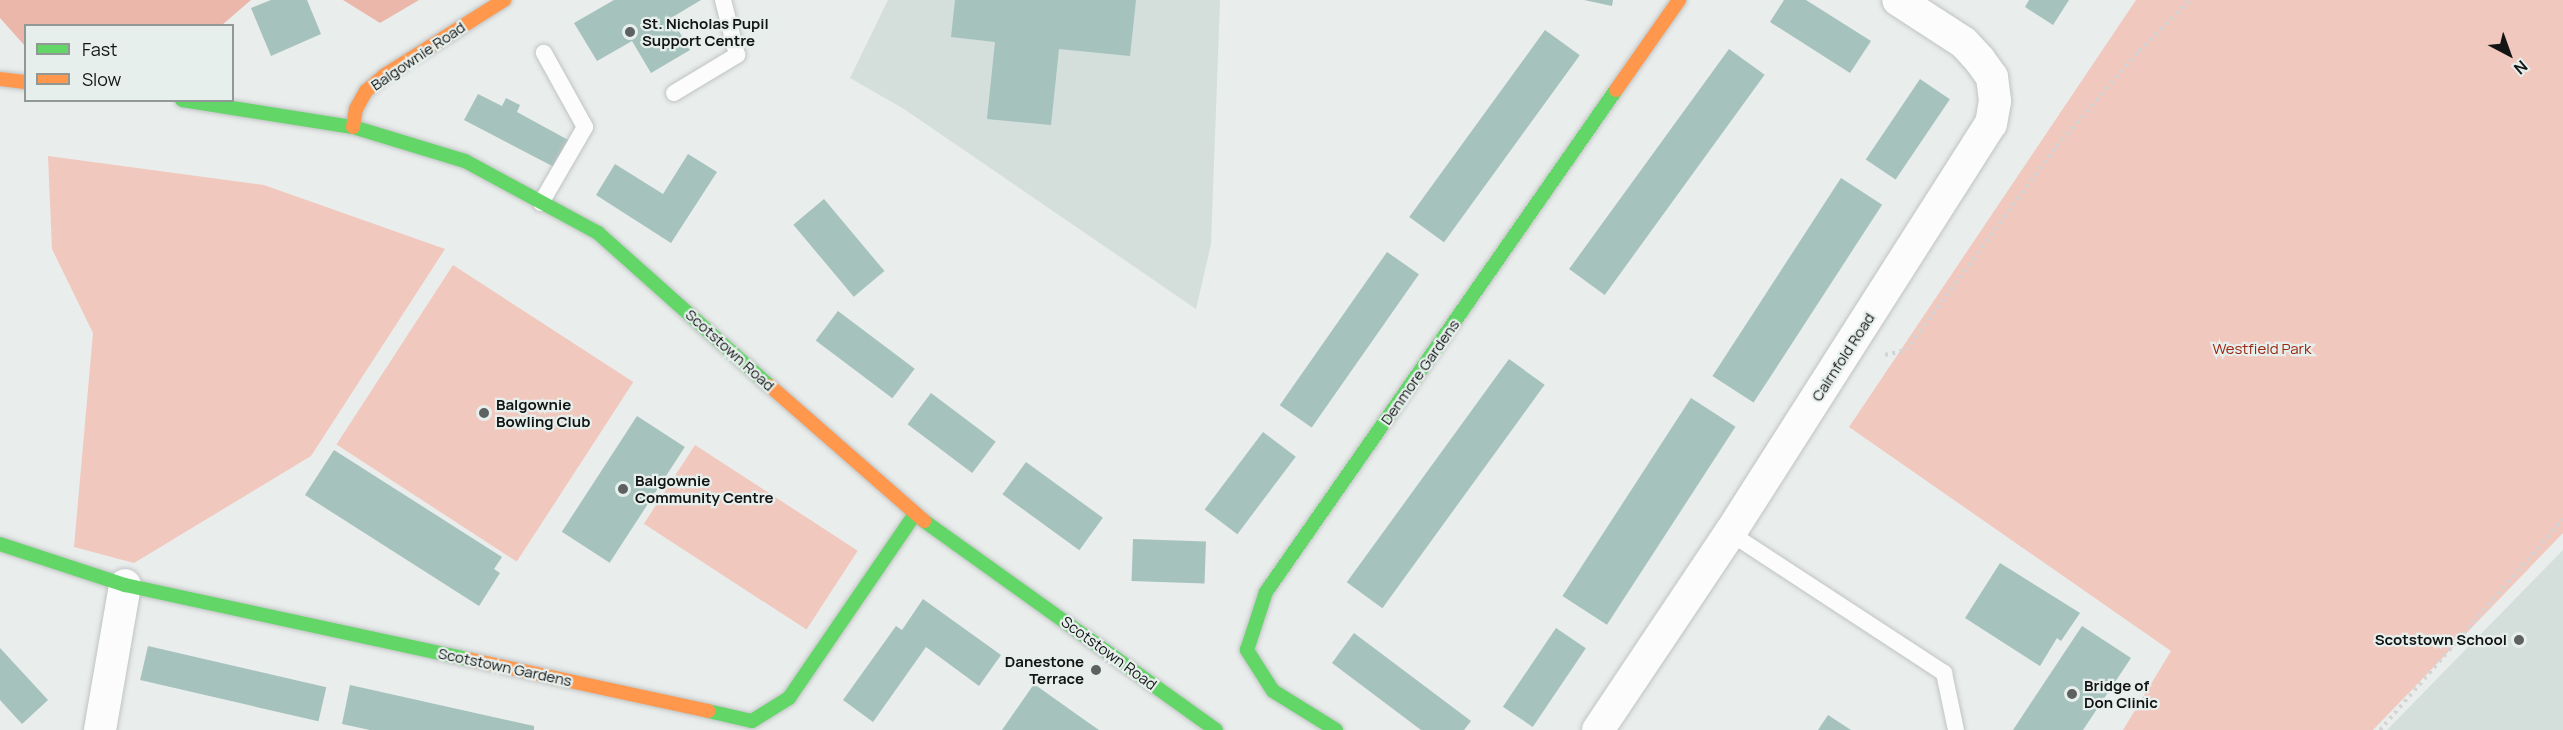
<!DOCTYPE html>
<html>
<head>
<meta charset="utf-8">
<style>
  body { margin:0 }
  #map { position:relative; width:2563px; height:730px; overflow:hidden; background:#e9edec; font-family:Manrope,sans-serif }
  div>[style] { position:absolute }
  .built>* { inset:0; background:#d4dedb }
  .green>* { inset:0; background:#f1c8be; transform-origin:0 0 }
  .forest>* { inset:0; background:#ecb7ab }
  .building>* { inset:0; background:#a5c2bc; transform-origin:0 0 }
  .path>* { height:4px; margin-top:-2px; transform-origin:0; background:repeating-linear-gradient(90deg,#d3d4d3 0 3px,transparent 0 7.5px) }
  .roads { filter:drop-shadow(0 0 2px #c0c3c3) drop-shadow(0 0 2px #c0c3c3) }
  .lane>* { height:16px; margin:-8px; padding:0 8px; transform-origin:8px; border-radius:8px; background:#fcfcfc }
  .street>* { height:32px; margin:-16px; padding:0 16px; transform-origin:16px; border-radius:16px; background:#fcfcfc }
  .fast>* { height:14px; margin:-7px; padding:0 7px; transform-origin:7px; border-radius:7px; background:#63d668 }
  .slow>* { height:14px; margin:-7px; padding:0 7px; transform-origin:7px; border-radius:7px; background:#ff974d }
  .dots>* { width:16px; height:16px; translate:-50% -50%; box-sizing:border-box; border:3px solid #e7efed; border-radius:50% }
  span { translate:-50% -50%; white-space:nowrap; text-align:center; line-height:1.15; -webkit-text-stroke:4.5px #e7efed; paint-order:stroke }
  .poi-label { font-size:15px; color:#121514; font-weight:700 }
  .left { translate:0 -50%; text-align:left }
  .right { translate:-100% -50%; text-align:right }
  .street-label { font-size:15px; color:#121514 }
  .park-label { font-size:15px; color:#9b2610 }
  .legend { position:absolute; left:24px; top:24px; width:210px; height:78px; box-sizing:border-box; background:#e7efed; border:2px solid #929896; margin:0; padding:8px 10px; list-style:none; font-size:18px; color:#121514 }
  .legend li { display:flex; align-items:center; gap:12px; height:30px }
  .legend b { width:30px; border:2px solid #929896 }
  .north { position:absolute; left:2479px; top:24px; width:60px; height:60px; -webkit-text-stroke:4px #e7efed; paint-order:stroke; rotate:139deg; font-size:16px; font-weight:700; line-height:24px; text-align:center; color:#121514 }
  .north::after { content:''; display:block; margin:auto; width:21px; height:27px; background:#121514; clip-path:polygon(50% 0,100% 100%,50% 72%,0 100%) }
</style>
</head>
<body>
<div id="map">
  <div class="built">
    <i style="clip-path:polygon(888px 0,1220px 0,1211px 244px,1196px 309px,904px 109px,850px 78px)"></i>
    <i style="clip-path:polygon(2563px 550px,2563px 730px,2387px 730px)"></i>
  </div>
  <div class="green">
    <i style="clip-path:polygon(2136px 0,2563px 0,2563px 533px,2373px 730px,2123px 730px,2171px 651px,1849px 427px)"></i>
    <i style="clip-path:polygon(48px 156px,264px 185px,445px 249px,311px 456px,134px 563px,74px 547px,93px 333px,52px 249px)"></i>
    <i style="left:453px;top:265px;width:215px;height:214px;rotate:33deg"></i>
    <i style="left:695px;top:445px;width:194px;height:94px;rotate:33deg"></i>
  </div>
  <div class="forest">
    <i style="clip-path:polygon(0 0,251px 0,222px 25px,26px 26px,25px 46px,0 18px)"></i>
    <i style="clip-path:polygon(343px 0,419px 0,380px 23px)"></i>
  </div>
  <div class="building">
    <i style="clip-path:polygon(271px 0,307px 0,321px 34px,271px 56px,251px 8px)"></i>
    <i style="clip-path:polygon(614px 0,701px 0,671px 18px,690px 50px,651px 73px,632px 41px,597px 61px,574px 23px)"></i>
    <i style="clip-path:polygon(955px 0,1136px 0,1130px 56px,1059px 49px,1051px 125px,987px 119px,995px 42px,951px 37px)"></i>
    <i style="clip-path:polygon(1584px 0,1613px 0,1612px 6px)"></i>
    <i style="clip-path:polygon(1784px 0,1806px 0,1871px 41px,1850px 73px,1770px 22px)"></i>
    <i style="clip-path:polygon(2029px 0,2069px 0,2053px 25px,2025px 7px)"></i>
    <i style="left:1545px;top:30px;width:43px;height:231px;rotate:36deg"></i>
    <i style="left:1729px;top:49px;width:44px;height:272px;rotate:36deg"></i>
    <i style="left:1920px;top:79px;width:36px;height:97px;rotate:34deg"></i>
    <i style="clip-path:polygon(478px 94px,502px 106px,506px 98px,520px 105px,517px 112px,570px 141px,556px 168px,464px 120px)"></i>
    <i style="clip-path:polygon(688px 154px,717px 172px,671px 243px,596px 195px,615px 164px,663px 194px)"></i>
    <i style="left:1841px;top:178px;width:49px;height:236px;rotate:33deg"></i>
    <i style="left:824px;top:199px;width:94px;height:40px;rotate:50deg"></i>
    <i style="left:1387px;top:252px;width:39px;height:187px;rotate:35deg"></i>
    <i style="left:838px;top:311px;width:96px;height:37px;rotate:37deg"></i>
    <i style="left:1509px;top:359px;width:44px;height:276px;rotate:36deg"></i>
    <i style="left:931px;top:393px;width:81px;height:39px;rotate:37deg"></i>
    <i style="left:1691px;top:398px;width:53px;height:236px;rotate:33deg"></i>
    <i style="left:637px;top:416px;width:57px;height:138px;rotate:33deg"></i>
    <i style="left:1263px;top:432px;width:41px;height:97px;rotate:37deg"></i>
    <i style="clip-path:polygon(334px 450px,502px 557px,494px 569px,500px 573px,479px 606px,305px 495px)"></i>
    <i style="left:1026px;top:462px;width:95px;height:40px;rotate:36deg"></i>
    <i style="left:1133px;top:539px;width:73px;height:42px;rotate:2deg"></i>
    <i style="clip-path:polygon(2000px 563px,2080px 613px,2061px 641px,2057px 638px,2040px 666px,1965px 618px)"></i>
    <i style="clip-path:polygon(923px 599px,1001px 655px,979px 686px,926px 647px,873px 722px,843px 700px,896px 626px,902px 630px)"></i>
    <i style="clip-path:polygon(2082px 626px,2131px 658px,2083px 730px,2013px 730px)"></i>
    <i style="left:1556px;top:628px;width:36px;height:95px;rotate:34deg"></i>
    <i style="clip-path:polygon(1354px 633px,1471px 721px,1464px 730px,1421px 730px,1332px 663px)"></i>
    <i style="left:148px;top:646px;width:183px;height:35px;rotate:13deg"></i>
    <i style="clip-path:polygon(0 648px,48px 700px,22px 724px,0 700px)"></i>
    <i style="clip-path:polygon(1034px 684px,1086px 721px,1099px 730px,1002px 730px)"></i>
    <i style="clip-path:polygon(350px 685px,534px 726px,534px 730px,370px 730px,342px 724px)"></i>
    <i style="clip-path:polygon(1828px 715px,1851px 730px,1818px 730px)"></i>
  </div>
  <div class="path">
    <i style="left:1885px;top:355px;width:22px;rotate:-13deg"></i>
    <i style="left:1906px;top:350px;width:254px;rotate:-53.5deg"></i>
    <i style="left:2057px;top:146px;width:125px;rotate:-49.2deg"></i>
    <i style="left:2139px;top:51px;width:72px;rotate:-45deg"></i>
    <i style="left:2380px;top:730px;width:279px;rotate:-49.1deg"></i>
  </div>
  <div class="roads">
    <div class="lane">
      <i style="left:674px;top:93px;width:74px;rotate:-31.1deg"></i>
      <i style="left:737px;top:55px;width:57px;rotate:-104.3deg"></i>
      <i style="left:541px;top:203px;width:88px;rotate:-59.9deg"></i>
      <i style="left:585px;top:127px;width:85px;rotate:-119deg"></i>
      <i style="left:1730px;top:533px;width:256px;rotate:33.2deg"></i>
      <i style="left:1944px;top:673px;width:58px;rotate:78.1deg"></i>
    </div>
    <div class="street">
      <i style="left:100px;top:730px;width:147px;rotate:-80.2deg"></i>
      <i style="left:1598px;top:730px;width:237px;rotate:-56.2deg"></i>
      <i style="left:1730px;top:533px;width:485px;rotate:-57.5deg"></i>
      <i style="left:1991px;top:124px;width:23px;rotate:-80deg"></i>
      <i style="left:1995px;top:101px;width:24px;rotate:-97deg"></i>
      <i style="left:1992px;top:77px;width:22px;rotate:-126deg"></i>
      <i style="left:1979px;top:59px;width:23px;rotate:-133deg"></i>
      <i style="left:1963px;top:42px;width:77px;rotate:-147.1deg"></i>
    </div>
    <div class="fast">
      <i style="left:182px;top:100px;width:173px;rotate:9deg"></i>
      <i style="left:353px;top:127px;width:117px;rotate:16.9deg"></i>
      <i style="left:465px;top:161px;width:151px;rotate:28.4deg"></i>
      <i style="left:598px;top:233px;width:230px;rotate:41.7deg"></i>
      <i style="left:924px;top:521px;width:359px;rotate:35.6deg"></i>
      <i style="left:0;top:544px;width:132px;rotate:18.2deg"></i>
      <i style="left:125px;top:585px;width:351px;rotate:12.2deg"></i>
      <i style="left:708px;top:711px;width:45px;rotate:12.8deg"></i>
      <i style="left:752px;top:721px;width:44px;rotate:-31.9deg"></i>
      <i style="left:789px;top:698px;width:223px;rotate:-55.6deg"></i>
      <i style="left:1336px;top:730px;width:74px;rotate:-148.2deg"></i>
      <i style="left:1273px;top:691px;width:49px;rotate:-122.4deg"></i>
      <i style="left:1247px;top:650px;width:61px;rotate:-71.9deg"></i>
      <i style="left:1266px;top:592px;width:612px;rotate:-55.12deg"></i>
    </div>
    <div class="slow">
      <i style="left:0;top:79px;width:26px;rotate:7deg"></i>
      <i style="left:1616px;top:90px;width:110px;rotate:-55deg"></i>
      <i style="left:353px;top:127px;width:18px;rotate:-81deg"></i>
      <i style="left:356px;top:109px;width:21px;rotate:-61deg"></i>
      <i style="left:366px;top:91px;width:25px;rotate:-40deg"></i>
      <i style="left:385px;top:75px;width:141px;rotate:-32.2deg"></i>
      <i style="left:770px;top:386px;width:205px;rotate:41.2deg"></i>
      <i style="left:468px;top:659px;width:246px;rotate:12.2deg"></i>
    </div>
  </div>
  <div class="dots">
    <i style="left:630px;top:32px;background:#5d6160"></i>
    <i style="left:484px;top:413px;background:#5d6160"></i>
    <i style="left:623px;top:489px;background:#5d6160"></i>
    <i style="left:2519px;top:640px;background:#5d6160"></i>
    <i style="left:1096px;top:670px;background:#5d6160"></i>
    <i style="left:2072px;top:694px;background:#5d6160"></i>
  </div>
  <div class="poi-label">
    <span class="left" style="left:642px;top:32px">St. Nicholas Pupil<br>Support Centre</span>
    <span class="left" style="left:496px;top:413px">Balgownie<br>Bowling Club</span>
    <span class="left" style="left:635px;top:489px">Balgownie<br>Community Centre</span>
    <span class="right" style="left:2507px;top:640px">Scotstown School</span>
    <span class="right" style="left:1084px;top:670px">Danestone<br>Terrace</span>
    <span class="left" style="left:2084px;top:694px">Bridge of<br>Don Clinic</span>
  </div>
  <div class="street-label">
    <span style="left:418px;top:56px;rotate:-34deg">Balgownie Road</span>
    <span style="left:730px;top:350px;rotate:42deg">Scotstown Road</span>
    <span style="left:1843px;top:357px;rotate:-57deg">Cairnfold Road</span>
    <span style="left:1420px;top:372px;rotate:-55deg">Denmore Gardens</span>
    <span style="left:1109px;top:653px;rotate:36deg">Scotstown Road</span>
    <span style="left:505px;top:667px;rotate:12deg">Scotstown Gardens</span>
  </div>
  <div class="park-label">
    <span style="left:2262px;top:349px">Westfield Park</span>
  </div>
  <ul class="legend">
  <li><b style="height:8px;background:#63d668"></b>Fast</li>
  <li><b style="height:8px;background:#ff974d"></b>Slow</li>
  </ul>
  <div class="north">N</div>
</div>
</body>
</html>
